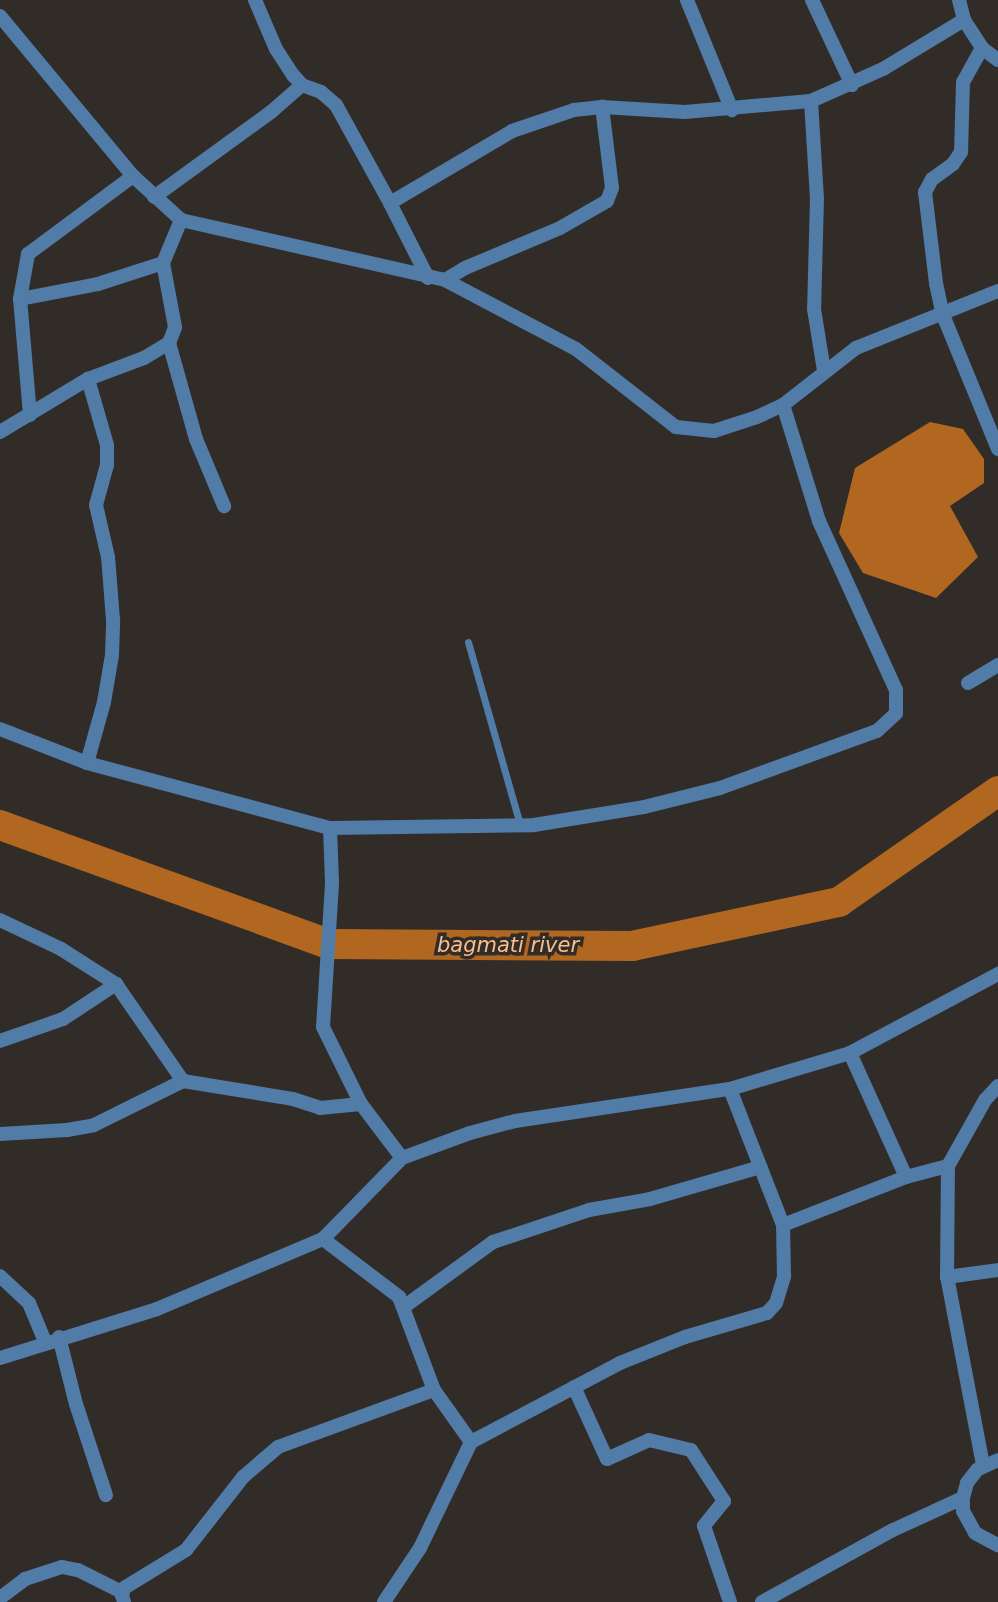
<!DOCTYPE html>
<html>
<head>
<meta charset="utf-8">
<style>
  body { margin:0 }
  #map { position:relative; width:998px; height:1602px; overflow:hidden; background:#322c28; font-family:"DejaVu Sans",sans-serif }
  div>[style] { position:absolute }
  .water>* { inset:0; background:#b1671f }
  .river>* { height:30px; margin:-15px; padding:0 15px; transform-origin:15px; border-radius:15px; background:#b1671f }
  .service>* { height:7px; margin:-3.5px; padding:0 3.5px; transform-origin:3.5px; border-radius:3.5px; background:#507ca7 }
  .minor>* { height:14px; margin:-7px; padding:0 7px; transform-origin:7px; border-radius:7px; background:#507ca7 }
  .tertiary>* { height:14px; margin:-7px; padding:0 7px; transform-origin:7px; border-radius:7px; background:#507ca7 }
  span { translate:-50% -50%; white-space:nowrap; text-align:center; line-height:1.15; -webkit-text-stroke:7px #322c28; paint-order:stroke }
  .water-label { font-size:21px; color:#f9bd8e; font-style:italic }
</style>
</head>
<body>
<div id="map">
  <div class="water">
    <i style="clip-path:polygon(930px 422px,963px 429px,984px 459px,984px 483px,950px 506px,978px 557px,936px 598px,863px 573px,839px 533px,855px 468px)"></i>
  </div>
  <div class="river">
    <i style="left:0;top:825px;width:349px;rotate:19.9deg"></i>
    <i style="left:328px;top:944px;width:304px;rotate:0.4deg"></i>
    <i style="left:632px;top:946px;width:212px;rotate:-12deg"></i>
    <i style="left:839px;top:902px;width:194px;rotate:-34.9deg"></i>
  </div>
  <div class="service">
    <i style="left:468px;top:642px;width:190px;rotate:74.1deg"></i>
  </div>
  <div class="minor">
    <i style="left:255px;top:0;width:53px;rotate:66.8deg"></i>
    <i style="left:276px;top:49px;width:31px;rotate:57deg"></i>
    <i style="left:293px;top:75px;width:13px;rotate:48deg"></i>
    <i style="left:302px;top:85px;width:20px;rotate:20deg"></i>
    <i style="left:321px;top:92px;width:20px;rotate:41deg"></i>
    <i style="left:336px;top:105px;width:112px;rotate:61.1deg"></i>
    <i style="left:687px;top:0;width:119px;rotate:67.8deg"></i>
    <i style="left:812px;top:0;width:94px;rotate:64.8deg"></i>
    <i style="left:0;top:16px;width:208px;rotate:50.3deg"></i>
    <i style="left:133px;top:176px;width:65px;rotate:42.5deg"></i>
    <i style="left:181px;top:220px;width:271px;rotate:12.8deg"></i>
    <i style="left:445px;top:280px;width:148px;rotate:27.8deg"></i>
    <i style="left:576px;top:349px;width:127px;rotate:38deg"></i>
    <i style="left:676px;top:427px;width:38px;rotate:6deg"></i>
    <i style="left:714px;top:431px;width:45px;rotate:-18deg"></i>
    <i style="left:757px;top:417px;width:29px;rotate:-25deg"></i>
    <i style="left:783px;top:405px;width:93px;rotate:-38deg"></i>
    <i style="left:856px;top:348px;width:153px;rotate:-21.9deg"></i>
    <i style="left:964px;top:20px;width:33px;rotate:57deg"></i>
    <i style="left:982px;top:48px;width:20px;rotate:37deg"></i>
    <i style="left:982px;top:48px;width:39px;rotate:119deg"></i>
    <i style="left:963px;top:82px;width:70px;rotate:91.6deg"></i>
    <i style="left:961px;top:152px;width:14px;rotate:124deg"></i>
    <i style="left:953px;top:164px;width:26px;rotate:144deg"></i>
    <i style="left:932px;top:179px;width:15px;rotate:118deg"></i>
    <i style="left:925px;top:192px;width:92px;rotate:83.1deg"></i>
    <i style="left:936px;top:283px;width:33px;rotate:78deg"></i>
    <i style="left:943px;top:315px;width:145px;rotate:67.7deg"></i>
    <i style="left:811px;top:101px;width:97px;rotate:86.5deg"></i>
    <i style="left:817px;top:198px;width:111px;rotate:91.5deg"></i>
    <i style="left:814px;top:309px;width:63px;rotate:80.8deg"></i>
    <i style="left:154px;top:197px;width:145px;rotate:-36deg"></i>
    <i style="left:271px;top:112px;width:41px;rotate:-41.1deg"></i>
    <i style="left:428px;top:278px;width:84px;rotate:-116.9deg"></i>
    <i style="left:390px;top:203px;width:142px;rotate:-30.5deg"></i>
    <i style="left:512px;top:131px;width:65px;rotate:-18.7deg"></i>
    <i style="left:574px;top:110px;width:28px;rotate:-6deg"></i>
    <i style="left:602px;top:107px;width:83px;rotate:3.4deg"></i>
    <i style="left:685px;top:112px;width:126px;rotate:-5deg"></i>
    <i style="left:811px;top:101px;width:79px;rotate:-24deg"></i>
    <i style="left:883px;top:69px;width:95px;rotate:-31.2deg"></i>
    <i style="left:964px;top:20px;width:21px;rotate:-104deg"></i>
    <i style="left:445px;top:280px;width:23px;rotate:-31deg"></i>
    <i style="left:465px;top:268px;width:103px;rotate:-22.8deg"></i>
    <i style="left:560px;top:228px;width:54px;rotate:-29.9deg"></i>
    <i style="left:607px;top:201px;width:14px;rotate:-69deg"></i>
    <i style="left:612px;top:188px;width:82px;rotate:-97deg"></i>
    <i style="left:20px;top:299px;width:46px;rotate:-79.9deg"></i>
    <i style="left:28px;top:254px;width:131px;rotate:-36.6deg"></i>
    <i style="left:169px;top:343px;width:100px;rotate:74.3deg"></i>
    <i style="left:196px;top:439px;width:73px;rotate:67.3deg"></i>
    <i style="left:30px;top:415px;width:116px;rotate:-94.9deg"></i>
    <i style="left:20px;top:299px;width:79px;rotate:-10.9deg"></i>
    <i style="left:98px;top:284px;width:68px;rotate:-17.9deg"></i>
    <i style="left:0;top:432px;width:103px;rotate:-31.1deg"></i>
    <i style="left:88px;top:379px;width:60px;rotate:-20.6deg"></i>
    <i style="left:144px;top:358px;width:29px;rotate:-31deg"></i>
    <i style="left:169px;top:343px;width:17px;rotate:-69deg"></i>
    <i style="left:175px;top:327px;width:65px;rotate:-100.6deg"></i>
    <i style="left:163px;top:263px;width:47px;rotate:-67.3deg"></i>
    <i style="left:968px;top:683px;width:35px;rotate:-31deg"></i>
    <i style="left:0;top:729px;width:93px;rotate:21.3deg"></i>
    <i style="left:87px;top:763px;width:252px;rotate:15deg"></i>
    <i style="left:87px;top:763px;width:63px;rotate:-74.4deg"></i>
    <i style="left:104px;top:702px;width:48px;rotate:-80.3deg"></i>
    <i style="left:112px;top:655px;width:35px;rotate:-88deg"></i>
    <i style="left:113px;top:620px;width:63px;rotate:-94.5deg"></i>
    <i style="left:108px;top:557px;width:53px;rotate:-103deg"></i>
    <i style="left:96px;top:505px;width:41px;rotate:-74.6deg"></i>
    <i style="left:107px;top:465px;width:20px;rotate:-90deg"></i>
    <i style="left:107px;top:445px;width:69px;rotate:-106.1deg"></i>
    <i style="left:0;top:920px;width:68px;rotate:25.4deg"></i>
    <i style="left:61px;top:949px;width:65px;rotate:32.5deg"></i>
    <i style="left:116px;top:984px;width:118px;rotate:55.4deg"></i>
    <i style="left:0;top:1041px;width:67px;rotate:-19.2deg"></i>
    <i style="left:63px;top:1019px;width:64px;rotate:-33.4deg"></i>
    <i style="left:850px;top:1053px;width:136px;rotate:65.7deg"></i>
    <i style="left:730px;top:1089px;width:125px;rotate:-16.7deg"></i>
    <i style="left:850px;top:1053px;width:168px;rotate:-28.1deg"></i>
    <i style="left:0;top:1134px;width:67px;rotate:-3.4deg"></i>
    <i style="left:67px;top:1130px;width:27px;rotate:-10deg"></i>
    <i style="left:94px;top:1125px;width:99px;rotate:-26.3deg"></i>
    <i style="left:183px;top:1081px;width:111px;rotate:9.3deg"></i>
    <i style="left:293px;top:1099px;width:28px;rotate:18deg"></i>
    <i style="left:320px;top:1108px;width:41px;rotate:-5.6deg"></i>
    <i style="left:402px;top:1158px;width:68px;rotate:-127.2deg"></i>
    <i style="left:361px;top:1104px;width:86px;rotate:-116.3deg"></i>
    <i style="left:323px;top:1027px;width:145px;rotate:-86.4deg"></i>
    <i style="left:332px;top:882px;width:54px;rotate:-92.1deg"></i>
    <i style="left:330px;top:828px;width:204px;rotate:-0.8deg"></i>
    <i style="left:534px;top:825px;width:111px;rotate:-9.3deg"></i>
    <i style="left:644px;top:807px;width:78px;rotate:-14deg"></i>
    <i style="left:720px;top:788px;width:167px;rotate:-20deg"></i>
    <i style="left:877px;top:731px;width:26px;rotate:-43deg"></i>
    <i style="left:896px;top:713px;width:23px;rotate:-90deg"></i>
    <i style="left:896px;top:690px;width:186px;rotate:-114.5deg"></i>
    <i style="left:819px;top:521px;width:121px;rotate:-107.2deg"></i>
    <i style="left:323px;top:1239px;width:96px;rotate:37.3deg"></i>
    <i style="left:399px;top:1297px;width:99px;rotate:69.4deg"></i>
    <i style="left:434px;top:1390px;width:64px;rotate:54.6deg"></i>
    <i style="left:0;top:1276px;width:40px;rotate:43deg"></i>
    <i style="left:29px;top:1303px;width:44px;rotate:67.5deg"></i>
    <i style="left:947px;top:1277px;width:51px;rotate:-7.8deg"></i>
    <i style="left:405px;top:1306px;width:109px;rotate:-36deg"></i>
    <i style="left:493px;top:1242px;width:101px;rotate:-18.4deg"></i>
    <i style="left:589px;top:1210px;width:62px;rotate:-10.2deg"></i>
    <i style="left:650px;top:1199px;width:115px;rotate:-16.2deg"></i>
    <i style="left:59px;top:1337px;width:69px;rotate:75.8deg"></i>
    <i style="left:76px;top:1404px;width:96px;rotate:71.8deg"></i>
    <i style="left:0;top:1358px;width:164px;rotate:-17.3deg"></i>
    <i style="left:157px;top:1309px;width:180px;rotate:-22.9deg"></i>
    <i style="left:323px;top:1239px;width:113px;rotate:-45.7deg"></i>
    <i style="left:402px;top:1158px;width:72px;rotate:-20.2deg"></i>
    <i style="left:470px;top:1133px;width:47px;rotate:-14.9deg"></i>
    <i style="left:515px;top:1121px;width:217px;rotate:-8.5deg"></i>
    <i style="left:730px;top:1089px;width:146px;rotate:68.7deg"></i>
    <i style="left:574px;top:1387px;width:79px;rotate:65.4deg"></i>
    <i style="left:607px;top:1459px;width:46px;rotate:-24.3deg"></i>
    <i style="left:649px;top:1440px;width:43px;rotate:13.4deg"></i>
    <i style="left:691px;top:1450px;width:61px;rotate:57.1deg"></i>
    <i style="left:724px;top:1501px;width:32px;rotate:129deg"></i>
    <i style="left:704px;top:1526px;width:80px;rotate:71.1deg"></i>
    <i style="left:0;top:1598px;width:31px;rotate:-37deg"></i>
    <i style="left:25px;top:1579px;width:39px;rotate:-18deg"></i>
    <i style="left:62px;top:1567px;width:16px;rotate:11deg"></i>
    <i style="left:78px;top:1570px;width:49px;rotate:26.6deg"></i>
    <i style="left:124px;top:1602px;width:7px;rotate:-106deg"></i>
    <i style="left:122px;top:1595px;width:7px;rotate:-74deg"></i>
    <i style="left:124px;top:1588px;width:73px;rotate:-31.5deg"></i>
    <i style="left:186px;top:1550px;width:93px;rotate:-52deg"></i>
    <i style="left:243px;top:1477px;width:46px;rotate:-40.6deg"></i>
    <i style="left:278px;top:1447px;width:166px;rotate:-20.1deg"></i>
    <i style="left:384px;top:1602px;width:65px;rotate:-56.3deg"></i>
    <i style="left:420px;top:1548px;width:118px;rotate:-64.3deg"></i>
    <i style="left:471px;top:1442px;width:169px;rotate:-27.9deg"></i>
    <i style="left:620px;top:1363px;width:70px;rotate:-21.8deg"></i>
    <i style="left:685px;top:1337px;width:85px;rotate:-16.3deg"></i>
    <i style="left:767px;top:1313px;width:13px;rotate:-48deg"></i>
    <i style="left:776px;top:1303px;width:28px;rotate:-73deg"></i>
    <i style="left:784px;top:1276px;width:51px;rotate:-91.1deg"></i>
    <i style="left:783px;top:1225px;width:132px;rotate:-21.3deg"></i>
    <i style="left:906px;top:1177px;width:43px;rotate:-14.7deg"></i>
  </div>
  <div class="tertiary">
    <i style="left:998px;top:1460px;width:23px;rotate:155deg"></i>
    <i style="left:977px;top:1470px;width:16px;rotate:128deg"></i>
    <i style="left:967px;top:1483px;width:16px;rotate:105deg"></i>
    <i style="left:963px;top:1498px;width:13px;rotate:90deg"></i>
    <i style="left:963px;top:1511px;width:25px;rotate:61deg"></i>
    <i style="left:975px;top:1533px;width:26px;rotate:28deg"></i>
    <i style="left:983px;top:1465px;width:191px;rotate:-100.8deg"></i>
    <i style="left:947px;top:1277px;width:111px;rotate:-89.5deg"></i>
    <i style="left:948px;top:1166px;width:76px;rotate:-60.7deg"></i>
    <i style="left:985px;top:1100px;width:19px;rotate:-47deg"></i>
    <i style="left:762px;top:1602px;width:149px;rotate:-28.8deg"></i>
    <i style="left:893px;top:1530px;width:77px;rotate:-24.6deg"></i>
  </div>
  <div class="water-label">
    <span style="left:508px;top:945px">bagmati river</span>
  </div>
</div>
</body>
</html>
